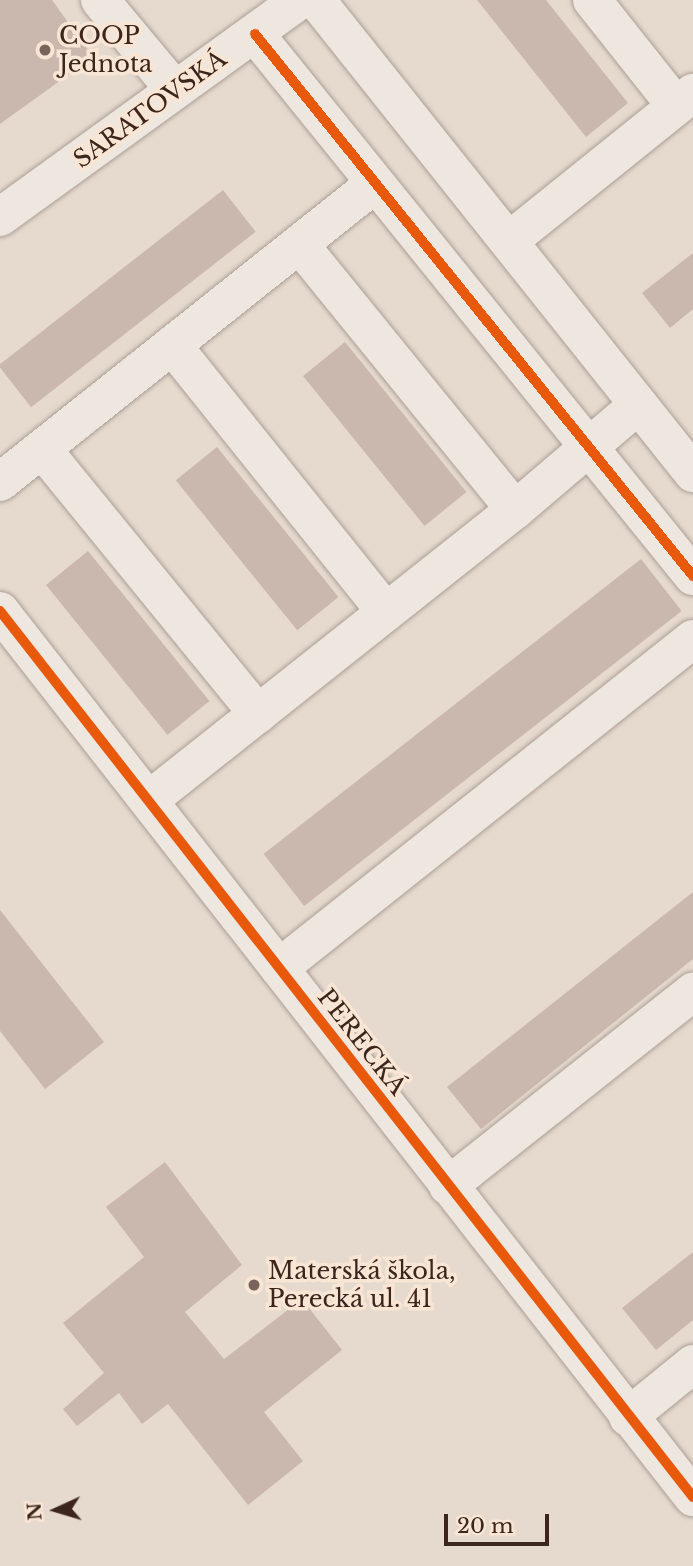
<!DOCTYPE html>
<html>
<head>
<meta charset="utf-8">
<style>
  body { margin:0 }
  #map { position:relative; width:693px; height:1566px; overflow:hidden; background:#e6dace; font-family:"Libre Baskerville",serif }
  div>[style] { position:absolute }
  .building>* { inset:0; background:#cab7ae; transform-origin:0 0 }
  .roads { filter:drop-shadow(0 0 2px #ac9f96) drop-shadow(0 0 2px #ac9f96) }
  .minor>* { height:38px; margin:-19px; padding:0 19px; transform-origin:19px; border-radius:19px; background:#eee7e0 }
  .cycleway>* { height:10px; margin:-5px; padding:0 5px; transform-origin:5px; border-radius:5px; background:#e8590c }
  .dots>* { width:19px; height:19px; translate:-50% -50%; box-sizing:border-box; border:4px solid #f8e5d3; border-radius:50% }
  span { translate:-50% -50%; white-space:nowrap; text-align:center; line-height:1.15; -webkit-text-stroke:7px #f8e5d3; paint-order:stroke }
  .poi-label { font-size:24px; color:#3c251d }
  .left { translate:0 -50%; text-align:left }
  .street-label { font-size:24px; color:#3c251d }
  .north { position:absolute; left:21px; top:1475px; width:70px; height:70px; -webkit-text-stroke:5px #f8e5d3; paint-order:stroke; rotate:266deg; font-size:19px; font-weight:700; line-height:28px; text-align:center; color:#3c251d }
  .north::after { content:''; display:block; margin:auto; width:24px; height:32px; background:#3c251d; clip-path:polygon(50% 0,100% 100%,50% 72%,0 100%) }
  .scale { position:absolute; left:444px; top:1514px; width:105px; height:32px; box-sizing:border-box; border:4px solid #3c251d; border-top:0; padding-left:9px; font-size:21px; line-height:24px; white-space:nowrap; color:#3c251d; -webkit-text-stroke:5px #f8e5d3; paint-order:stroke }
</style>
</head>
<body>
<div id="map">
  <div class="building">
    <i style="clip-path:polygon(0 0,52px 0,93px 57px,0 124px)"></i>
    <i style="clip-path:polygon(477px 0,546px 0,628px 103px,586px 137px)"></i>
    <i style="left:223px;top:190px;width:53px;height:285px;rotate:52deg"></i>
    <i style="clip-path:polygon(693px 253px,693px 309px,670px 328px,642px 293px)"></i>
    <i style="left:345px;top:342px;width:193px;height:54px;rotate:51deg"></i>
    <i style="left:217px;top:447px;width:193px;height:53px;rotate:51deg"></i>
    <i style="left:88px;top:551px;width:193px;height:54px;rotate:51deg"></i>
    <i style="left:641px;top:559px;width:66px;height:479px;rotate:52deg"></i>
    <i style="clip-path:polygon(693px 892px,693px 959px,481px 1129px,447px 1087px)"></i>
    <i style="clip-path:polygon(0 910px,104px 1042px,45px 1089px,0 1031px)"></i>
    <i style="clip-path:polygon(165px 1162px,242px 1265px,185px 1312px,224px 1359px,302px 1299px,342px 1350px,264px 1412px,303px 1461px,248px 1505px,168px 1404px,142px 1424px,119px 1393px,77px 1426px,63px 1409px,104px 1373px,63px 1323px,144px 1257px,106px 1207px)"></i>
    <i style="clip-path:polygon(693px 1252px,693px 1320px,656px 1350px,622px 1308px)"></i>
  </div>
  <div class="roads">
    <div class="minor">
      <i style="left:100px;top:0;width:117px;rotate:50.2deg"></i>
      <i style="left:316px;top:0;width:605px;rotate:51.44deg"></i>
      <i style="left:592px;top:0;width:135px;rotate:51.6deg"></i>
      <i style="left:255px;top:34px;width:697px;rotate:51.06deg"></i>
      <i style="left:0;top:217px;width:370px;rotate:-35.9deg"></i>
      <i style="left:510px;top:240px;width:235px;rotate:-38.8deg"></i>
      <i style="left:300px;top:245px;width:341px;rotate:50.9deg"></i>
      <i style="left:172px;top:345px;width:342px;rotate:51.3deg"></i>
      <i style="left:42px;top:449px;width:342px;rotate:50.8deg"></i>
      <i style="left:0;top:482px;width:477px;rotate:-38.5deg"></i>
      <i style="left:0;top:611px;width:1125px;rotate:51.97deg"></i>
      <i style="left:149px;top:800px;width:467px;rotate:-38.4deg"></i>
      <i style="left:515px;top:510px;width:162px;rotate:-40.5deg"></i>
      <i style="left:279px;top:968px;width:529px;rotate:-38.47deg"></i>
      <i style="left:448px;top:1186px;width:313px;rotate:-38.4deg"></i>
      <i style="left:628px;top:1417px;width:84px;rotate:-39.2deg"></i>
    </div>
  </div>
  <div class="cycleway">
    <i style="left:255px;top:34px;width:697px;rotate:51.06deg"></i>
    <i style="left:0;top:611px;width:1125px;rotate:51.97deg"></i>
  </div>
  <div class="dots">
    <i style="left:45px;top:50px;background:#78645b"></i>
    <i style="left:254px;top:1285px;background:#78645b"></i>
  </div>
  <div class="poi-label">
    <span class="left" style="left:59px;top:50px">COOP<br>Jednota</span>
    <span class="left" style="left:268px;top:1285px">Materská škola,<br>Perecká ul. 41</span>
  </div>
  <div class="street-label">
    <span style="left:150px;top:109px;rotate:-36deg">SARATOVSKÁ</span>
    <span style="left:362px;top:1042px;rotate:52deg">PERECKÁ</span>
  </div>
  <div class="north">N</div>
  <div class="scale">20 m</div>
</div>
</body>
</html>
